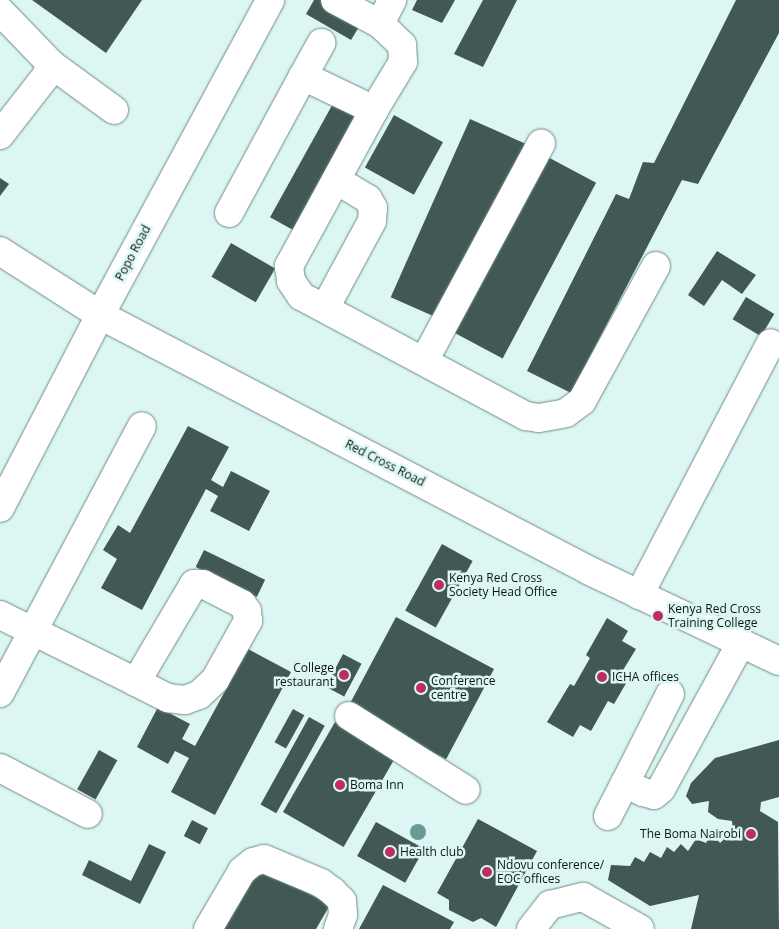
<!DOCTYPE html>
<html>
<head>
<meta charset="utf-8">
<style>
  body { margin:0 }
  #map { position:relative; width:779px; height:929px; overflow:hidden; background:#dcf7f3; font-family:"Open Sans",sans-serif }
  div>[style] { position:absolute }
  .building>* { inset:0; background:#415855; transform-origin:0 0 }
  .roads { filter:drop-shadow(0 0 1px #718a87) drop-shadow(0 0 1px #718a87) }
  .minor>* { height:28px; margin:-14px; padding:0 14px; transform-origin:14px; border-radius:14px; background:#fff }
  .trees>* { width:16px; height:16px; margin:-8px; border-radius:50%; background:#6b9a96 }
  .dots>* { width:14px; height:14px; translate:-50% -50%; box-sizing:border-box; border:2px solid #dcf7f3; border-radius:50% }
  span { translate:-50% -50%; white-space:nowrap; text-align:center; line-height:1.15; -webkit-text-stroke:5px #dcf7f3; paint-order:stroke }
  .street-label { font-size:12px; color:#0c1514 }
  .poi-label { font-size:12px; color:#0c1514 }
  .left { translate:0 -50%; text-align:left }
  .right { translate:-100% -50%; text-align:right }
</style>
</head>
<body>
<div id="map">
  <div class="building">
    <i style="clip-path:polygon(32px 0,142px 0,106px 53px)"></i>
    <i style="clip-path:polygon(314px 0,326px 0,362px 22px,351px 40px,306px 14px)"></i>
    <i style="clip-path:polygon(417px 0,455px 0,442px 23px,412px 10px)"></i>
    <i style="clip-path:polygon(483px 0,517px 0,483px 67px,454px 54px)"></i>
    <i style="clip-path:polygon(736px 0,779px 0,779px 33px,698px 184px,682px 180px,571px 393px,527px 371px,616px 194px,629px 199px,643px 162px,654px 163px)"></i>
    <i style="left:335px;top:100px;width:33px;height:134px;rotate:29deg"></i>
    <i style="left:394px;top:115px;width:56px;height:60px;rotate:29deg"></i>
    <i style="left:470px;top:119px;width:62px;height:195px;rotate:24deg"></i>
    <i style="left:544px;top:155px;width:59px;height:199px;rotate:28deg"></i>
    <i style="clip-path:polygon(0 178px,9px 184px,0 196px)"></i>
    <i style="left:231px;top:243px;width:51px;height:39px;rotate:30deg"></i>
    <i style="clip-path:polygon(717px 251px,756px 275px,742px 294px,722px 280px,704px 306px,688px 295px)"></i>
    <i style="left:746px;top:297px;width:33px;height:26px;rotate:31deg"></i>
    <i style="clip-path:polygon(188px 426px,229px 447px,211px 480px,223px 487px,231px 471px,270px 491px,249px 531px,210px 511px,218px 496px,206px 489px,142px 610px,101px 588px,117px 559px,103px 550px,118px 525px,130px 533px)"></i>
    <i style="left:442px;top:544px;width:35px;height:76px;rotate:29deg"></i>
    <i style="left:204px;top:550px;width:68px;height:19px;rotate:26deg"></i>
    <i style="left:396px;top:617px;width:111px;height:102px;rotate:28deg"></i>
    <i style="clip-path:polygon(607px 618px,628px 631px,622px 641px,636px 649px,620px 675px,628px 680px,614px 704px,608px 701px,591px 731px,580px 725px,573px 737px,547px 722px,570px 684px,574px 686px,590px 658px,586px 655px)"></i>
    <i style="clip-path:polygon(248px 649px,291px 672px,215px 815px,171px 792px,189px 758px,175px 751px,168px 764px,137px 747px,158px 707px,190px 724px,182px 739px,195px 746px)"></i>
    <i style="left:343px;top:654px;width:21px;height:37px;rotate:28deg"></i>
    <i style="left:293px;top:709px;width:13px;height:38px;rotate:29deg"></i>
    <i style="left:309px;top:717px;width:18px;height:100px;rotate:29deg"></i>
    <i style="left:335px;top:722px;width:70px;height:104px;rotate:30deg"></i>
    <i style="clip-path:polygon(779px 740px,779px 797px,761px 802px,760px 811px,778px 822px,779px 929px,691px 929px,699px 895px,650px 906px,608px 880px,611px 865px,630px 866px,635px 857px,644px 862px,650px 852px,661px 858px,667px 847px,674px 852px,681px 844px,688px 851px,696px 839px,706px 843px,712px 833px,720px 843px,733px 830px,732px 821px,718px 819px,708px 812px,709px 801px,692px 804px,686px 796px,691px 783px,715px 758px)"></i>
    <i style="left:99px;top:750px;width:21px;height:45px;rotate:29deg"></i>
    <i style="clip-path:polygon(478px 819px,537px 851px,496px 927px,481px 918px,473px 922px,449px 910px,449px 900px,437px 893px)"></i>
    <i style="left:192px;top:820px;width:18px;height:18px;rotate:27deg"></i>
    <i style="left:376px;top:822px;width:55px;height:39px;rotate:29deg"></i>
    <i style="clip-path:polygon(149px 844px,166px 852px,140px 904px,82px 875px,89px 860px,131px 881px)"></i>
    <i style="clip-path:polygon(258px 866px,330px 905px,316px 929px,224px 929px)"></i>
    <i style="clip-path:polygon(383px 885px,454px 922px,450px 929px,359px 929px)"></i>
  </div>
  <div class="roads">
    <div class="minor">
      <i style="left:335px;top:0;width:51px;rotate:28.1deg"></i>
      <i style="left:0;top:11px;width:74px;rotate:46.1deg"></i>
      <i style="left:51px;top:64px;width:13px;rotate:113deg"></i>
      <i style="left:46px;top:76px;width:75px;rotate:127.9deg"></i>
      <i style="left:51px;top:64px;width:78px;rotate:36.1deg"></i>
      <i style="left:303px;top:76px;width:38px;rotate:-61deg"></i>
      <i style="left:374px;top:110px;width:178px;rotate:118.6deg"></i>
      <i style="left:289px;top:266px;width:15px;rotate:82deg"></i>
      <i style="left:291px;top:281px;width:18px;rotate:56deg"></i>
      <i style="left:301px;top:296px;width:255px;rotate:28.1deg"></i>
      <i style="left:526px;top:416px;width:13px;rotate:9deg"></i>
      <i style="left:539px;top:418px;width:27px;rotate:-10deg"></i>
      <i style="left:566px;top:413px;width:20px;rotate:-37deg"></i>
      <i style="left:582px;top:401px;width:154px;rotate:-61.3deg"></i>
      <i style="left:229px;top:213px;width:156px;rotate:-61.6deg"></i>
      <i style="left:303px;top:76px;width:79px;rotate:25.6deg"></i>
      <i style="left:374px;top:110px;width:56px;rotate:-58.9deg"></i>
      <i style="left:403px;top:62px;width:17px;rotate:-93deg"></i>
      <i style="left:402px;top:45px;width:30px;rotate:-136deg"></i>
      <i style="left:380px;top:24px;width:27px;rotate:-63deg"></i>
      <i style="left:0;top:251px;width:119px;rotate:32.6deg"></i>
      <i style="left:100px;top:315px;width:553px;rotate:27.58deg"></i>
      <i style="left:590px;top:571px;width:209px;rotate:25.5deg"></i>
      <i style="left:325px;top:308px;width:99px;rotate:-61.6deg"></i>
      <i style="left:372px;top:221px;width:13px;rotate:-86deg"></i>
      <i style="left:373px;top:208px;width:10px;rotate:-119deg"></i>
      <i style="left:368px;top:199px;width:37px;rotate:-149deg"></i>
      <i style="left:424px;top:361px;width:247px;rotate:-61.7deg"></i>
      <i style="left:0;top:508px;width:217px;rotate:-62.6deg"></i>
      <i style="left:100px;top:315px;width:358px;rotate:-61.6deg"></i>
      <i style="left:639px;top:595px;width:284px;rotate:-62.4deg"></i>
      <i style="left:0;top:615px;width:37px;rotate:26deg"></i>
      <i style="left:33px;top:631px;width:115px;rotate:26.3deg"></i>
      <i style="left:136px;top:682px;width:36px;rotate:27deg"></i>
      <i style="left:168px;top:698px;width:17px;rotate:7deg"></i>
      <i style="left:185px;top:700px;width:15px;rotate:-20deg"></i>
      <i style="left:199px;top:695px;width:22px;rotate:-43deg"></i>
      <i style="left:215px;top:680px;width:68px;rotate:-60.8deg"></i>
      <i style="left:248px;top:621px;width:10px;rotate:-96deg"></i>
      <i style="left:247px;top:611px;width:9px;rotate:-126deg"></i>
      <i style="left:242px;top:604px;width:44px;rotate:-152.9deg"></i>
      <i style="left:203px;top:584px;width:9px;rotate:180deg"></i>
      <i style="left:194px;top:584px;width:114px;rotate:120.6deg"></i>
      <i style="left:0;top:693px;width:302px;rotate:-62deg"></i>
      <i style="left:670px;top:694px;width:100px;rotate:116.8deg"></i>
      <i style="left:625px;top:783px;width:20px;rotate:27deg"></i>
      <i style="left:643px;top:792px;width:11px;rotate:15deg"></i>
      <i style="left:654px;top:795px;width:9px;rotate:-41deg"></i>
      <i style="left:661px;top:789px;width:166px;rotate:-61.3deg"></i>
      <i style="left:349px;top:716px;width:138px;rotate:32.3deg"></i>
      <i style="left:0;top:768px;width:99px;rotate:27.6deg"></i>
      <i style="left:608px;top:816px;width:37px;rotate:-63deg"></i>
      <i style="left:208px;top:929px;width:67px;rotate:-59.6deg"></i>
      <i style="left:242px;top:871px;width:14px;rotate:-39deg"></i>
      <i style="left:253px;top:862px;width:11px;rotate:-15deg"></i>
      <i style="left:264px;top:859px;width:62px;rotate:22.8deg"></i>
      <i style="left:321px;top:883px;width:14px;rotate:36deg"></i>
      <i style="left:332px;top:891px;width:14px;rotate:45deg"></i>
      <i style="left:342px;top:901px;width:14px;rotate:86deg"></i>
      <i style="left:343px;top:915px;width:15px;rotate:110deg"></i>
      <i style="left:531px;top:929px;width:31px;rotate:-52deg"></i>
      <i style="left:550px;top:905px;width:34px;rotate:-14deg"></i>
      <i style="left:583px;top:897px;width:65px;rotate:29.3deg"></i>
    </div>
  </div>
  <div class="trees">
    <i style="left:418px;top:832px"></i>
  </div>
  <div class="dots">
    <i style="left:439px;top:585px;background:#bd2e5c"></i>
    <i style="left:658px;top:616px;background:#bd2e5c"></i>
    <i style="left:344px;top:675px;background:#bd2e5c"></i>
    <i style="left:602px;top:677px;background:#bd2e5c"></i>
    <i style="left:421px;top:688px;background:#bd2e5c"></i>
    <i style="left:340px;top:785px;background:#bd2e5c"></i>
    <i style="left:751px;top:834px;background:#bd2e5c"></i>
    <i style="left:390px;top:852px;background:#bd2e5c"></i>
    <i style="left:487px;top:872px;background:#bd2e5c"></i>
  </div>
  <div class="street-label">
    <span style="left:133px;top:253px;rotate:-62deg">Popo Road</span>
    <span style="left:385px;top:463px;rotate:27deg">Red Cross Road</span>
  </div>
  <div class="poi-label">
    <span class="left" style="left:449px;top:585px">Kenya Red Cross<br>Society Head Office</span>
    <span class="left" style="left:668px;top:616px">Kenya Red Cross<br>Training College</span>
    <span class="right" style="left:334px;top:675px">College<br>restaurant</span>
    <span class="left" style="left:612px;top:677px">ICHA offices</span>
    <span class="left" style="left:431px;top:688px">Conference<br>centre</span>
    <span class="left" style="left:350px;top:785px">Boma Inn</span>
    <span class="right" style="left:741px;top:834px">The Boma Nairobi</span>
    <span class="left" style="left:400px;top:852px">Health club</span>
    <span class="left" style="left:497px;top:872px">Ndovu conference/<br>EOC offices</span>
  </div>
</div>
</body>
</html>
